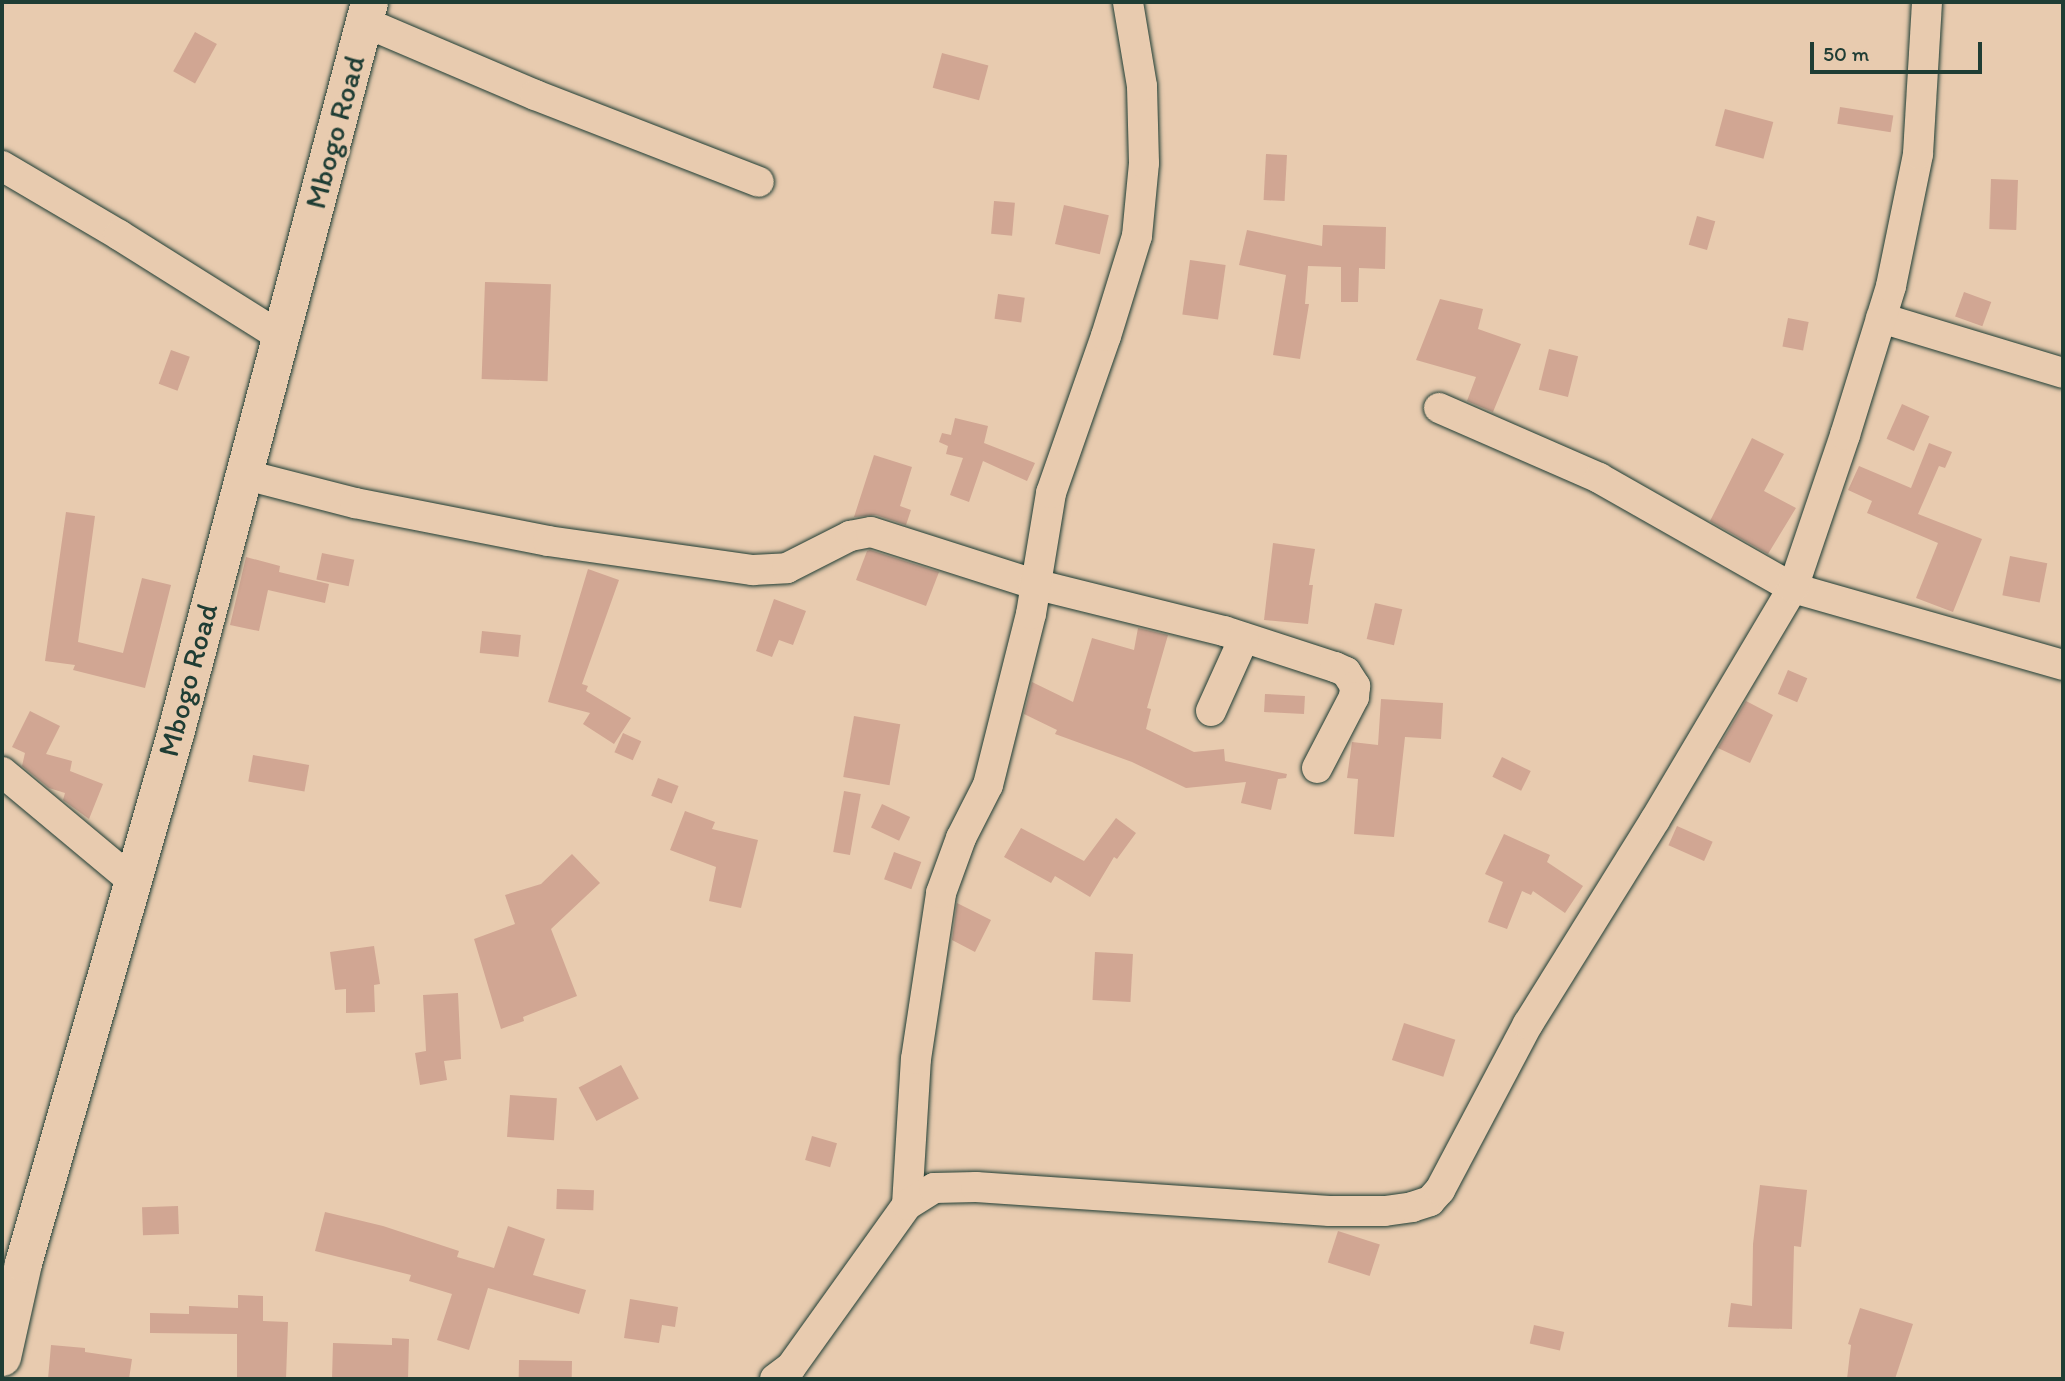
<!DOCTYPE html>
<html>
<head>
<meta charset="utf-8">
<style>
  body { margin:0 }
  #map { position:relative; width:2065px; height:1381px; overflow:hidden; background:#e8cbaf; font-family:Itim,sans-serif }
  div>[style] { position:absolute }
  .building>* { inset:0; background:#d1a693; transform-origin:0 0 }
  .roads { filter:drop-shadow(0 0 2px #1f3d34) drop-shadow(0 0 2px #1f3d34) }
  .minor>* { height:30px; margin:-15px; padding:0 15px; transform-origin:15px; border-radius:15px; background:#e8cbaf }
  .major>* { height:37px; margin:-18.5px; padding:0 18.5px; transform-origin:18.5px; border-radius:18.5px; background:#e8cbaf }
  span { translate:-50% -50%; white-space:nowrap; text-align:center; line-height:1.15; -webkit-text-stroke:6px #e8cbaf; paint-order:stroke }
  .street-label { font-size:30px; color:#1f3d34 }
  .frame { position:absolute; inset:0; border:4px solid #1f3d34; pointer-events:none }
  .scale { position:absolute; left:1810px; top:42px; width:172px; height:32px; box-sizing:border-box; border:4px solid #1f3d34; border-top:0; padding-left:9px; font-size:21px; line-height:24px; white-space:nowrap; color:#1f3d34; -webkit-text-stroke:5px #e8cbaf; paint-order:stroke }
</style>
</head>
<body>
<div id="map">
  <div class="building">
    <i style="left:195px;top:32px;width:25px;height:45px;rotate:29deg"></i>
    <i style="left:942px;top:53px;width:48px;height:36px;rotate:15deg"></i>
    <i style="left:1840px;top:107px;width:54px;height:17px;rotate:9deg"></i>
    <i style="left:1725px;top:109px;width:50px;height:38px;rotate:15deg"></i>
    <i style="left:1266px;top:154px;width:21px;height:46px;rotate:3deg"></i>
    <i style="left:1991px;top:179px;width:27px;height:50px;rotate:2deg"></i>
    <i style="left:994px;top:201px;width:21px;height:33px;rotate:5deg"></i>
    <i style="left:1064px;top:205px;width:46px;height:40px;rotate:13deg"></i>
    <i style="left:1697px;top:216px;width:19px;height:30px;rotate:16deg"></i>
    <i style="clip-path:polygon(1323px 225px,1386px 227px,1385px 269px,1359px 268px,1358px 302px,1341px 302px,1341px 267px,1308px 266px,1305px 304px,1309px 304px,1300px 359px,1273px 355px,1286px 275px,1239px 265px,1247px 230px,1322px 246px)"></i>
    <i style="left:1190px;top:260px;width:36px;height:55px;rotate:8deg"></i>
    <i style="left:485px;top:282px;width:66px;height:97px;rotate:2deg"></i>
    <i style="left:1964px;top:292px;width:29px;height:26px;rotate:20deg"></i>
    <i style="left:998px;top:294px;width:27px;height:25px;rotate:8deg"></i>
    <i style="clip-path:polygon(1440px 299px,1483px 309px,1478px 329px,1521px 344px,1493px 412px,1467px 401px,1476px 377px,1416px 360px)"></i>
    <i style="left:1788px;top:318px;width:21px;height:29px;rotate:11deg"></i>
    <i style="left:1549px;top:349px;width:30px;height:42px;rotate:14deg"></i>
    <i style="left:171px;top:350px;width:20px;height:36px;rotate:20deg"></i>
    <i style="left:1902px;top:404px;width:30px;height:38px;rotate:24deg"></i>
    <i style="clip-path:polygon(955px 418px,988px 426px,984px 443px,1035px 463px,1027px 481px,983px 461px,969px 502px,950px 495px,963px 458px,946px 454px,948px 446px,939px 442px,942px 433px,951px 435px)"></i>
    <i style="clip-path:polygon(1752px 438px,1784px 454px,1764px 491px,1796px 508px,1768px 554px,1710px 521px)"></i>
    <i style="clip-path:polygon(1929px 443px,1952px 452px,1945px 468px,1939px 466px,1918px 514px,1982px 539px,1953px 612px,1916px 598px,1938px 543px,1867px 513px,1872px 501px,1848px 490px,1859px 466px,1911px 488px)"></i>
    <i style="clip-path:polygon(874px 455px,912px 467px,900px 506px,911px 510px,906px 525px,876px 515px,854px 517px)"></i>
    <i style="clip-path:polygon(66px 512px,95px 516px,78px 642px,123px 653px,142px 578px,171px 585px,145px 688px,73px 670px,75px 665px,45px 661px)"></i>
    <i style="clip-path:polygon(1273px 543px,1315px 549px,1309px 585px,1313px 585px,1308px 624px,1264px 620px)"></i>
    <i style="clip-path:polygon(870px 550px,939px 572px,926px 606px,856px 580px,867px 551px)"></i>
    <i style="left:322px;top:553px;width:33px;height:27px;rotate:12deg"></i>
    <i style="left:2010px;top:556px;width:38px;height:40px;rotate:11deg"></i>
    <i style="clip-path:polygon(246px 557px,280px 566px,279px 572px,329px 584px,325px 603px,268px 590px,259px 631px,230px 625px)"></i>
    <i style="clip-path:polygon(588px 569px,619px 580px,582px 684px,588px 686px,586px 691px,631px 718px,614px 744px,583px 724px,590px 713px,548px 702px)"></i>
    <i style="clip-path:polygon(774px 599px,806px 611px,793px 645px,779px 640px,772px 657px,756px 651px)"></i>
    <i style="left:1375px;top:603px;width:28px;height:37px;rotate:13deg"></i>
    <i style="clip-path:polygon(1138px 628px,1168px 635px,1147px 708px,1151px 709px,1146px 729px,1194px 752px,1224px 749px,1225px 761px,1287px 774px,1286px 778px,1278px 779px,1271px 810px,1241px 803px,1246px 782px,1186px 788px,1132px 762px,1055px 734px,1057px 730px,1024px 714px,1032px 682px,1073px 702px,1092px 638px,1134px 650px)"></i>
    <i style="left:482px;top:631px;width:39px;height:22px;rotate:6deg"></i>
    <i style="left:1788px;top:670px;width:21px;height:26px;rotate:23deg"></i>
    <i style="left:1265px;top:694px;width:40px;height:18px;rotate:3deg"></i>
    <i style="clip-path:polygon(1381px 699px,1443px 703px,1441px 739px,1405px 737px,1394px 837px,1354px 834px,1358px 779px,1347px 778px,1352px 742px,1378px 745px)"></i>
    <i style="clip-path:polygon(1746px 701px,1773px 715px,1750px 763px,1718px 748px)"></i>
    <i style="clip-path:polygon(30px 711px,60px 726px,46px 754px,72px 761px,70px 771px,103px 784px,89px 819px,63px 800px,65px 793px,49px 788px,22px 766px,25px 753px,12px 747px)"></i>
    <i style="left:854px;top:716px;width:47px;height:62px;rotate:10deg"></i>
    <i style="left:623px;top:733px;width:20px;height:21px;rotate:24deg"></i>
    <i style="left:253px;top:755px;width:57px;height:27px;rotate:10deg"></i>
    <i style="left:1502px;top:757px;width:32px;height:22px;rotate:26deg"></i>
    <i style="left:658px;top:778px;width:22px;height:19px;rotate:21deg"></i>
    <i style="left:844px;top:791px;width:17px;height:62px;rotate:10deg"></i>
    <i style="left:882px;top:804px;width:31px;height:26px;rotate:25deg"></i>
    <i style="clip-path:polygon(685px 811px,715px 822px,712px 829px,758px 840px,741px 908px,709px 901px,716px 867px,670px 850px)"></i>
    <i style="clip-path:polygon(1116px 818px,1136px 833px,1117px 859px,1114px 857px,1090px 897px,1055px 876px,1051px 883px,1004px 857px,1021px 828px,1084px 861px)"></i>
    <i style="left:1677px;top:826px;width:39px;height:21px;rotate:24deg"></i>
    <i style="clip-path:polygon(1504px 834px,1550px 855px,1547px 862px,1583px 886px,1565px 913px,1533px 891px,1531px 895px,1522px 891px,1507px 929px,1488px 922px,1503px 882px,1485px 874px)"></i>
    <i style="left:894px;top:852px;width:29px;height:29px;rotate:20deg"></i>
    <i style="clip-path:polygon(572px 854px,600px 883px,551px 929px,577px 996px,523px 1017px,524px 1021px,501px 1029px,474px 939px,515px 924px,505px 895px,541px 884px)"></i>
    <i style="clip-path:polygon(957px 903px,991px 920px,975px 952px,952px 940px)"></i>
    <i style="clip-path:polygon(374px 946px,380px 984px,374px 985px,375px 1012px,346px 1013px,346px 989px,335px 990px,330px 952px)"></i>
    <i style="left:1095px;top:952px;width:38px;height:48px;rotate:3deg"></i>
    <i style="clip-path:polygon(458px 993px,461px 1059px,444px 1061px,447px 1080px,420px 1085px,415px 1053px,426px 1051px,423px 995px)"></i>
    <i style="left:1404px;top:1023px;width:54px;height:39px;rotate:18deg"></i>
    <i style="left:621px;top:1065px;width:38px;height:48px;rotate:62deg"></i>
    <i style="left:510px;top:1095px;width:47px;height:42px;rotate:4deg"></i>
    <i style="left:812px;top:1136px;width:26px;height:25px;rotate:16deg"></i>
    <i style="clip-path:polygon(1760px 1185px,1807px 1190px,1801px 1247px,1794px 1246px,1792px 1329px,1728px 1327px,1731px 1303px,1752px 1306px,1753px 1244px)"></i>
    <i style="left:557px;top:1189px;width:37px;height:20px;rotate:2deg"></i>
    <i style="left:178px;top:1206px;width:28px;height:36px;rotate:88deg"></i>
    <i style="clip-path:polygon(325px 1212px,383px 1226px,459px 1251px,457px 1257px,494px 1268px,508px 1226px,545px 1239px,533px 1275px,586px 1290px,579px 1314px,488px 1288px,469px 1350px,437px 1340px,452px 1294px,409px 1281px,411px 1275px,315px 1251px)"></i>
    <i style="left:1338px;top:1231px;width:44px;height:33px;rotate:18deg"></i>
    <i style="clip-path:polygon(238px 1295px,263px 1296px,263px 1321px,288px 1322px,286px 1379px,237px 1379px,237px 1334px,150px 1333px,150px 1313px,189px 1314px,189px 1306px,238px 1308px)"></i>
    <i style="clip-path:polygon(630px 1299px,678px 1307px,675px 1327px,662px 1325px,659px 1343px,624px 1338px)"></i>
    <i style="clip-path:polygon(1860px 1308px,1913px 1324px,1895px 1379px,1847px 1379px,1851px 1345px,1848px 1344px)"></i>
    <i style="left:1534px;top:1325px;width:31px;height:19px;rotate:13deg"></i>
    <i style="clip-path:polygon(392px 1338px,409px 1339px,408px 1379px,332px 1379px,333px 1343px,392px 1345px)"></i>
    <i style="clip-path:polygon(51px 1345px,85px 1348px,85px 1352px,132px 1359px,129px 1379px,48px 1379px)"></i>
    <i style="left:519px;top:1360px;width:53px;height:19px;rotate:1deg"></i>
  </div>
  <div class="roads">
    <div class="minor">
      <i style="left:364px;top:22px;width:186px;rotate:23.1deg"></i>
      <i style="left:535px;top:95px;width:240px;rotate:21.2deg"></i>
      <i style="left:2px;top:166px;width:136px;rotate:30.5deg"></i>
      <i style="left:119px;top:235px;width:190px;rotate:32.1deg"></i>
      <i style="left:1881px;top:318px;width:190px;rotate:16.8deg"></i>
      <i style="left:1439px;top:408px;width:175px;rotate:23.6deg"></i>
      <i style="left:1599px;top:478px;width:223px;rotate:29.6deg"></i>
      <i style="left:1793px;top:588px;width:281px;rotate:15.9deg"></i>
      <i style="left:242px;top:474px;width:117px;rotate:14.4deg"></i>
      <i style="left:355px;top:503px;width:197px;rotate:11.1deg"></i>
      <i style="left:548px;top:541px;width:207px;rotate:8.1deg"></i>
      <i style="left:753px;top:570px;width:34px;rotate:-3deg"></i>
      <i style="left:787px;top:568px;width:71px;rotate:-26.9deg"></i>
      <i style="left:850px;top:536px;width:21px;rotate:-11deg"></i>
      <i style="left:871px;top:532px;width:171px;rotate:17.7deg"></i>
      <i style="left:1034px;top:584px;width:196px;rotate:13.9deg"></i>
      <i style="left:1224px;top:631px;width:117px;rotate:18deg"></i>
      <i style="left:1335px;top:667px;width:12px;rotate:24deg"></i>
      <i style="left:1346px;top:672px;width:17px;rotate:57deg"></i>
      <i style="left:1355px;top:686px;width:11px;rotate:95deg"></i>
      <i style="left:1354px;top:697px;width:80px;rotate:117.5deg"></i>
      <i style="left:1211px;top:711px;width:80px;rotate:-65.7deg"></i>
      <i style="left:2px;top:772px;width:170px;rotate:39.8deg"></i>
      <i style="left:907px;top:1205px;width:146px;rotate:-86.5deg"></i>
      <i style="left:916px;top:1059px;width:168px;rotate:-81.4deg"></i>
      <i style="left:941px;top:893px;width:59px;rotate:-70deg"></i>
      <i style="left:961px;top:838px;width:59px;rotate:-63deg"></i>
      <i style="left:988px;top:785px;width:176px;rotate:-75.9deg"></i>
      <i style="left:1031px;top:614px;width:123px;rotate:-80.6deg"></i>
      <i style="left:1051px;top:493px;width:166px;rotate:-70.7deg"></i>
      <i style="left:1106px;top:336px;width:105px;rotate:-72.8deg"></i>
      <i style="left:1137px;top:236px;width:73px;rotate:-84.5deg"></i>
      <i style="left:1144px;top:163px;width:77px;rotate:-91.5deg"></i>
      <i style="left:1142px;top:86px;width:85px;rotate:-99.5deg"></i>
      <i style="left:775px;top:1379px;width:20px;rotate:-37deg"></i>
      <i style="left:791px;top:1367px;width:199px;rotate:-54.4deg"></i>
      <i style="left:907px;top:1205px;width:32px;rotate:-32deg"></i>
      <i style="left:934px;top:1188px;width:42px;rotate:-1.4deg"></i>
      <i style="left:976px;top:1187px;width:354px;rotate:3.9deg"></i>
      <i style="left:1329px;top:1211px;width:56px"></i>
      <i style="left:1385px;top:1211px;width:27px;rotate:-8deg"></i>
      <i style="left:1412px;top:1207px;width:19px;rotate:-18deg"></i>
      <i style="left:1430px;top:1201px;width:15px;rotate:-48deg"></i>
      <i style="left:1440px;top:1190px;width:188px;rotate:-62.1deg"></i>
      <i style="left:1528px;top:1024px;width:240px;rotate:-58.1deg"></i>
      <i style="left:1655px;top:820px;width:270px;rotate:-59.3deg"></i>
      <i style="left:1793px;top:588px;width:162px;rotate:-71.2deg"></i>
      <i style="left:1845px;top:435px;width:156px;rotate:-72.8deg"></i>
      <i style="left:1891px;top:286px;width:135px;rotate:-78.4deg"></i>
      <i style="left:1918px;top:154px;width:152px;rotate:-86.6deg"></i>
    </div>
    <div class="major">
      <i style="left:2px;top:1357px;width:96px;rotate:-77.4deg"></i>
      <i style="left:23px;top:1263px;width:555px;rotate:-73.98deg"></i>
      <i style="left:176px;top:730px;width:753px;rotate:-75.15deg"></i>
    </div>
  </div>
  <div class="street-label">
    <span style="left:335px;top:132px;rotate:-75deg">Mbogo Road</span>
    <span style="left:188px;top:680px;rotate:-75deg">Mbogo Road</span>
  </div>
  <div class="frame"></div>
  <div class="scale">50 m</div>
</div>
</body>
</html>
